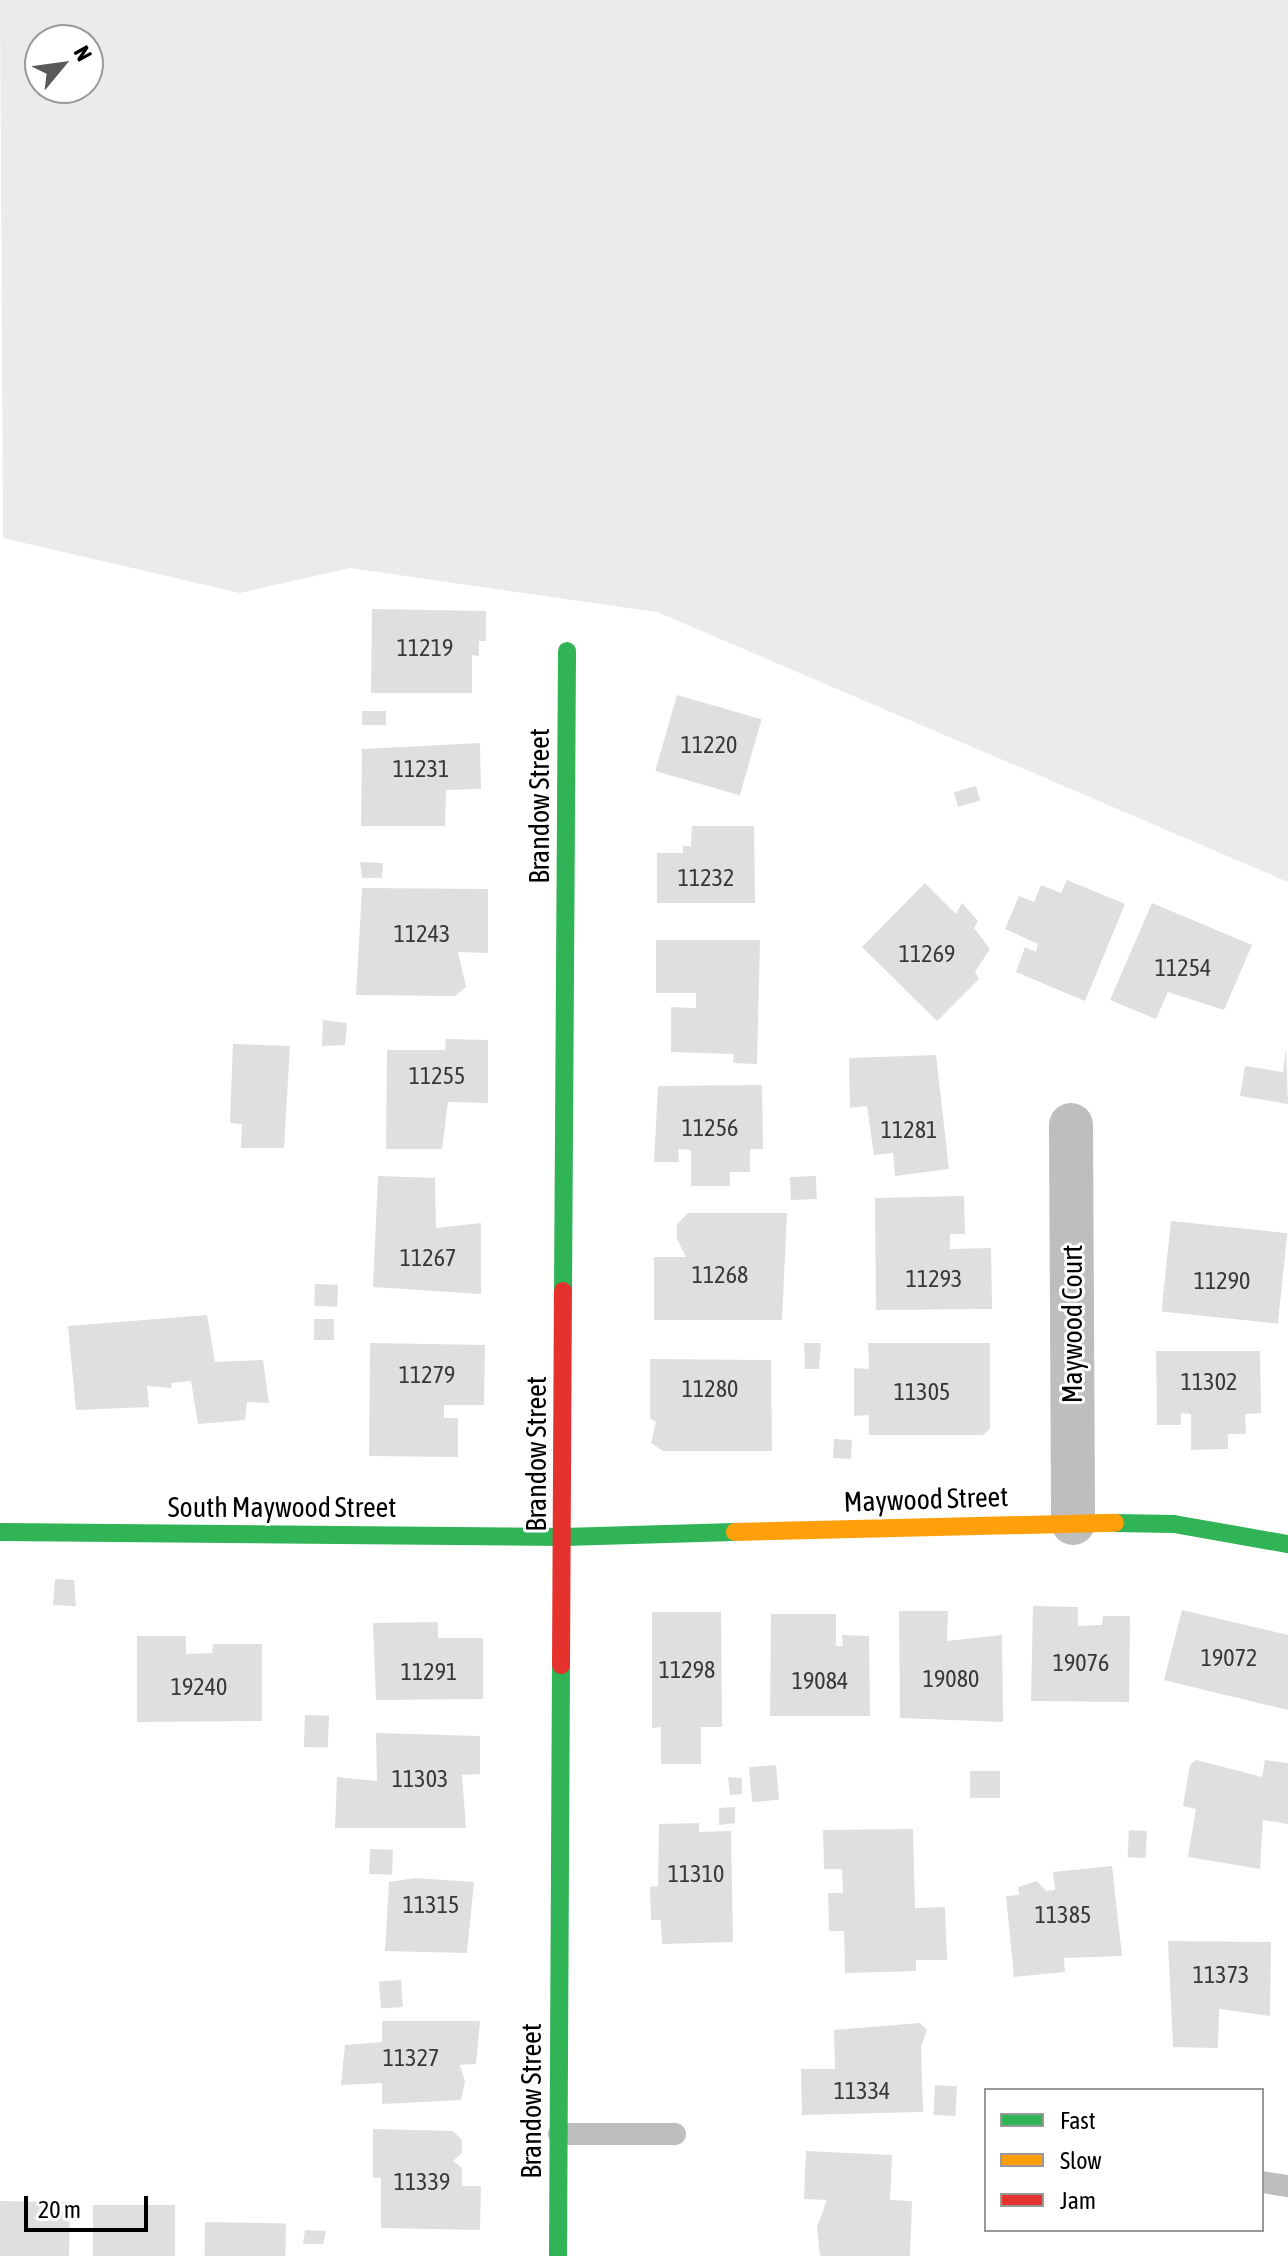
<!DOCTYPE html>
<html>
<head>
<meta charset="utf-8">
<style>
  body { margin:0 }
  #map { position:relative; width:1288px; height:2256px; overflow:hidden; background:#fff; font-family:"Asap Condensed",sans-serif }
  div>[style] { position:absolute }
  .green>* { inset:0; background:#ebebeb }
  .building>* { inset:0; background:#dfdfdf; transform-origin:0 0 }
  .lane>* { height:22px; margin:-11px; padding:0 11px; transform-origin:11px; border-radius:11px; background:#bebebe }
  .street>* { height:44px; margin:-22px; padding:0 22px; transform-origin:22px; border-radius:22px; background:#bebebe }
  .fast>* { height:18px; margin:-9px; padding:0 9px; transform-origin:9px; border-radius:9px; background:#30b455 }
  .slow>* { height:18px; margin:-9px; padding:0 9px; transform-origin:9px; border-radius:9px; background:#ff9f0a }
  .jam>* { height:18px; margin:-9px; padding:0 9px; transform-origin:9px; border-radius:9px; background:#e5322d }
  span { translate:-50% -50%; white-space:nowrap; text-align:center; line-height:1.15; -webkit-text-stroke:6px #fff; paint-order:stroke }
  .number-label { font-size:24px; color:#383838 }
  .number-label span { -webkit-text-stroke-width:0 }
  .street-label { font-size:28px; color:#000 }
  .legend { position:absolute; left:984px; top:2088px; width:280px; height:144px; box-sizing:border-box; background:#fff; border:2px solid #999; margin:0; padding:10px 14px; list-style:none; font-size:24px; color:#000 }
  .legend li { display:flex; align-items:center; gap:16px; height:40px }
  .legend b { width:40px; border:2px solid #999 }
  .north { position:absolute; left:24px; top:24px; width:80px; height:80px; box-sizing:border-box; background:#fff; border:2px solid #999; border-radius:50%; rotate:61deg; font-size:22px; font-weight:700; line-height:32px; text-align:center; color:#000 }
  .north::after { content:''; display:block; margin:auto; width:28px; height:36px; background:#595959; clip-path:polygon(50% 0,100% 100%,50% 72%,0 100%) }
  .scale { position:absolute; left:24px; top:2196px; width:124px; height:36px; box-sizing:border-box; border:4px solid #000; border-top:0; padding-left:10px; font-size:24px; line-height:28px; white-space:nowrap; color:#000; -webkit-text-stroke:6px #fff; paint-order:stroke }
</style>
</head>
<body>
<div id="map">
  <div class="green">
    <i style="clip-path:polygon(evenodd,0 0,1288px 0,1288px 882px,657px 612px,350px 568px,240px 593px,3px 538px,0 0,40px 40px,88px 40px,88px 88px,40px 88px,40px 40px)"></i>
  </div>
  <div class="building">
    <i style="clip-path:polygon(372px 609px,486px 611px,486px 641px,479px 641px,479px 656px,472px 655px,472px 693px,371px 693px)"></i>
    <i style="left:677px;top:695px;width:88px;height:79px;rotate:16deg"></i>
    <i style="left:386px;top:711px;width:14px;height:24px;rotate:90deg"></i>
    <i style="clip-path:polygon(480px 743px,481px 789px,446px 790px,445px 826px,361px 826px,362px 749px)"></i>
    <i style="left:976px;top:786px;width:15px;height:23px;rotate:74deg"></i>
    <i style="clip-path:polygon(692px 826px,754px 826px,755px 903px,657px 903px,657px 853px,683px 853px,683px 846px,691px 846px)"></i>
    <i style="clip-path:polygon(360px 862px,383px 863px,382px 878px,362px 878px)"></i>
    <i style="clip-path:polygon(1067px 880px,1125px 904px,1085px 1001px,1016px 972px,1025px 947px,1036px 952px,1038px 944px,1005px 929px,1019px 896px,1034px 902px,1041px 885px,1061px 893px)"></i>
    <i style="clip-path:polygon(925px 883px,956px 914px,962px 903px,978px 921px,974px 928px,990px 949px,975px 972px,979px 979px,937px 1021px,862px 947px)"></i>
    <i style="clip-path:polygon(362px 888px,488px 889px,488px 953px,458px 952px,466px 987px,455px 996px,356px 995px)"></i>
    <i style="clip-path:polygon(1152px 903px,1252px 945px,1224px 1010px,1168px 992px,1156px 1019px,1110px 1000px)"></i>
    <i style="clip-path:polygon(656px 940px,760px 940px,757px 1064px,733px 1063px,734px 1054px,671px 1052px,671px 1007px,696px 1008px,696px 993px,656px 993px)"></i>
    <i style="clip-path:polygon(323px 1020px,347px 1023px,345px 1045px,322px 1046px)"></i>
    <i style="clip-path:polygon(446px 1039px,488px 1040px,488px 1103px,448px 1102px,442px 1149px,386px 1149px,387px 1050px,445px 1050px)"></i>
    <i style="clip-path:polygon(233px 1044px,290px 1046px,284px 1148px,241px 1148px,242px 1124px,230px 1123px)"></i>
    <i style="clip-path:polygon(1286px 1049px,1288px 1104px,1240px 1096px,1245px 1066px,1283px 1072px)"></i>
    <i style="clip-path:polygon(936px 1055px,949px 1169px,895px 1176px,893px 1153px,874px 1155px,867px 1106px,850px 1108px,849px 1058px)"></i>
    <i style="clip-path:polygon(762px 1085px,763px 1149px,750px 1149px,750px 1172px,730px 1172px,730px 1186px,691px 1186px,691px 1150px,678px 1149px,679px 1162px,654px 1162px,658px 1086px)"></i>
    <i style="clip-path:polygon(378px 1176px,435px 1178px,436px 1228px,481px 1223px,481px 1294px,373px 1287px)"></i>
    <i style="left:816px;top:1176px;width:23px;height:26px;rotate:88deg"></i>
    <i style="clip-path:polygon(964px 1196px,965px 1234px,950px 1234px,950px 1249px,991px 1248px,992px 1309px,876px 1310px,875px 1198px)"></i>
    <i style="clip-path:polygon(688px 1213px,787px 1213px,782px 1320px,654px 1320px,654px 1257px,686px 1257px,677px 1239px,677px 1224px)"></i>
    <i style="left:1171px;top:1221px;width:117px;height:91px;rotate:6deg"></i>
    <i style="left:315px;top:1284px;width:23px;height:22px;rotate:2deg"></i>
    <i style="clip-path:polygon(207px 1315px,215px 1362px,263px 1360px,269px 1403px,247px 1402px,245px 1420px,198px 1424px,191px 1381px,171px 1383px,172px 1388px,147px 1386px,149px 1407px,76px 1410px,68px 1326px)"></i>
    <i style="left:334px;top:1319px;width:21px;height:20px;rotate:90deg"></i>
    <i style="clip-path:polygon(370px 1343px,485px 1345px,484px 1405px,444px 1405px,444px 1418px,458px 1418px,458px 1457px,369px 1456px)"></i>
    <i style="clip-path:polygon(804px 1343px,821px 1343px,819px 1369px,805px 1369px)"></i>
    <i style="clip-path:polygon(868px 1343px,990px 1343px,990px 1429px,983px 1435px,869px 1435px,869px 1415px,854px 1416px,854px 1368px,869px 1369px)"></i>
    <i style="clip-path:polygon(1156px 1351px,1260px 1351px,1261px 1413px,1245px 1414px,1246px 1434px,1228px 1434px,1228px 1449px,1191px 1450px,1191px 1414px,1181px 1413px,1181px 1425px,1157px 1425px)"></i>
    <i style="clip-path:polygon(650px 1359px,771px 1360px,772px 1451px,663px 1451px,651px 1443px,656px 1422px,650px 1418px)"></i>
    <i style="left:834px;top:1439px;width:18px;height:19px;rotate:3deg"></i>
    <i style="clip-path:polygon(55px 1579px,74px 1580px,76px 1606px,53px 1605px)"></i>
    <i style="clip-path:polygon(1033px 1606px,1078px 1607px,1078px 1626px,1102px 1625px,1103px 1616px,1130px 1616px,1129px 1702px,1031px 1701px)"></i>
    <i style="clip-path:polygon(1182px 1610px,1288px 1635px,1288px 1710px,1164px 1680px)"></i>
    <i style="clip-path:polygon(899px 1611px,948px 1611px,947px 1641px,1002px 1635px,1003px 1722px,900px 1718px)"></i>
    <i style="clip-path:polygon(652px 1612px,721px 1612px,722px 1727px,701px 1727px,701px 1764px,661px 1764px,661px 1727px,652px 1728px)"></i>
    <i style="clip-path:polygon(771px 1614px,836px 1614px,836px 1646px,843px 1646px,842px 1635px,869px 1636px,870px 1716px,770px 1716px)"></i>
    <i style="clip-path:polygon(438px 1622px,438px 1638px,483px 1638px,483px 1699px,376px 1700px,373px 1623px)"></i>
    <i style="clip-path:polygon(137px 1636px,186px 1636px,186px 1654px,212px 1653px,213px 1644px,262px 1644px,262px 1721px,137px 1722px)"></i>
    <i style="left:305px;top:1715px;width:24px;height:32px;rotate:2deg"></i>
    <i style="clip-path:polygon(376px 1733px,480px 1736px,480px 1774px,462px 1775px,466px 1828px,335px 1828px,337px 1777px,377px 1781px)"></i>
    <i style="clip-path:polygon(1196px 1760px,1262px 1777px,1265px 1760px,1288px 1763px,1288px 1824px,1263px 1820px,1260px 1869px,1188px 1857px,1196px 1809px,1183px 1806px,1190px 1765px)"></i>
    <i style="left:776px;top:1765px;width:35px;height:27px;rotate:85deg"></i>
    <i style="left:970px;top:1771px;width:30px;height:27px"></i>
    <i style="clip-path:polygon(728px 1777px,742px 1778px,742px 1794px,730px 1795px)"></i>
    <i style="clip-path:polygon(735px 1807px,735px 1823px,719px 1825px,719px 1808px)"></i>
    <i style="clip-path:polygon(699px 1823px,699px 1832px,731px 1831px,733px 1942px,662px 1944px,661px 1920px,651px 1920px,650px 1887px,658px 1886px,659px 1824px)"></i>
    <i style="clip-path:polygon(913px 1829px,915px 1908px,945px 1907px,947px 1960px,916px 1960px,916px 1971px,845px 1973px,844px 1931px,829px 1931px,828px 1893px,843px 1893px,842px 1869px,824px 1869px,823px 1830px)"></i>
    <i style="left:1129px;top:1830px;width:18px;height:27px;rotate:3deg"></i>
    <i style="left:370px;top:1849px;width:23px;height:25px;rotate:2deg"></i>
    <i style="clip-path:polygon(1112px 1866px,1122px 1956px,1064px 1958px,1065px 1972px,1014px 1977px,1006px 1896px,1019px 1895px,1018px 1887px,1037px 1881px,1046px 1891px,1055px 1890px,1053px 1872px)"></i>
    <i style="clip-path:polygon(415px 1878px,474px 1882px,467px 1953px,385px 1951px,389px 1882px)"></i>
    <i style="clip-path:polygon(1168px 1941px,1271px 1942px,1270px 2016px,1219px 2009px,1218px 2048px,1173px 2047px)"></i>
    <i style="left:401px;top:1980px;width:27px;height:22px;rotate:86deg"></i>
    <i style="clip-path:polygon(382px 2021px,480px 2021px,476px 2064px,460px 2065px,465px 2082px,461px 2100px,382px 2104px,382px 2083px,341px 2085px,345px 2045px,382px 2042px)"></i>
    <i style="clip-path:polygon(920px 2023px,927px 2030px,921px 2047px,923px 2112px,802px 2115px,801px 2069px,835px 2069px,834px 2030px)"></i>
    <i style="left:935px;top:2085px;width:22px;height:30px;rotate:3deg"></i>
    <i style="clip-path:polygon(373px 2129px,453px 2131px,462px 2140px,462px 2153px,453px 2161px,462px 2168px,462px 2186px,481px 2186px,480px 2230px,381px 2228px,381px 2178px,373px 2178px)"></i>
    <i style="clip-path:polygon(806px 2151px,892px 2155px,890px 2200px,912px 2201px,910px 2256px,820px 2256px,817px 2227px,827px 2200px,804px 2199px)"></i>
    <i style="left:0;top:2201px;width:70px;height:55px;rotate:1deg"></i>
    <i style="left:93px;top:2205px;width:82px;height:51px"></i>
    <i style="left:205px;top:2222px;width:81px;height:34px;rotate:1deg"></i>
    <i style="clip-path:polygon(305px 2230px,326px 2231px,323px 2244px,303px 2244px)"></i>
  </div>
  <div class="lane">
    <i style="left:559px;top:2134px;width:116px"></i>
    <i style="left:1262px;top:2182px;width:26px;rotate:9deg"></i>
  </div>
  <div class="street">
    <i style="left:1071px;top:1125px;width:398px;rotate:89.7deg"></i>
  </div>
  <div class="fast">
    <i style="left:563px;top:1291px;width:640px;rotate:-89.64deg"></i>
    <i style="left:1115px;top:1523px;width:59px;rotate:1deg"></i>
    <i style="left:1174px;top:1524px;width:116px;rotate:10deg"></i>
    <i style="left:0;top:1532px;width:564px;rotate:0.51deg"></i>
    <i style="left:564px;top:1537px;width:171px;rotate:-1.7deg"></i>
    <i style="left:558px;top:2256px;width:591px;rotate:-89.71deg"></i>
  </div>
  <div class="slow">
    <i style="left:735px;top:1532px;width:380px;rotate:-1.4deg"></i>
  </div>
  <div class="jam">
    <i style="left:561px;top:1665px;width:374px;rotate:-89.7deg"></i>
  </div>
  <div class="number-label">
    <span style="left:425px;top:648px">11219</span>
    <span style="left:709px;top:745px">11220</span>
    <span style="left:421px;top:769px">11231</span>
    <span style="left:706px;top:878px">11232</span>
    <span style="left:422px;top:934px">11243</span>
    <span style="left:927px;top:954px">11269</span>
    <span style="left:1183px;top:968px">11254</span>
    <span style="left:437px;top:1076px">11255</span>
    <span style="left:710px;top:1128px">11256</span>
    <span style="left:909px;top:1130px">11281</span>
    <span style="left:428px;top:1258px">11267</span>
    <span style="left:720px;top:1275px">11268</span>
    <span style="left:934px;top:1279px">11293</span>
    <span style="left:1222px;top:1281px">11290</span>
    <span style="left:427px;top:1375px">11279</span>
    <span style="left:1209px;top:1382px">11302</span>
    <span style="left:710px;top:1389px">11280</span>
    <span style="left:922px;top:1392px">11305</span>
    <span style="left:1229px;top:1658px">19072</span>
    <span style="left:1081px;top:1663px">19076</span>
    <span style="left:687px;top:1670px">11298</span>
    <span style="left:429px;top:1672px">11291</span>
    <span style="left:951px;top:1679px">19080</span>
    <span style="left:820px;top:1681px">19084</span>
    <span style="left:199px;top:1687px">19240</span>
    <span style="left:420px;top:1779px">11303</span>
    <span style="left:696px;top:1874px">11310</span>
    <span style="left:431px;top:1905px">11315</span>
    <span style="left:1063px;top:1915px">11385</span>
    <span style="left:1221px;top:1975px">11373</span>
    <span style="left:411px;top:2058px">11327</span>
    <span style="left:862px;top:2091px">11334</span>
    <span style="left:422px;top:2182px">11339</span>
  </div>
  <div class="street-label">
    <span style="left:539px;top:806px;rotate:-90deg">Brandow Street</span>
    <span style="left:1072px;top:1324px;rotate:-90deg">Maywood Court</span>
    <span style="left:536px;top:1454px;rotate:-90deg">Brandow Street</span>
    <span style="left:926px;top:1499px;rotate:-2deg">Maywood Street</span>
    <span style="left:282px;top:1507px">South Maywood Street</span>
    <span style="left:531px;top:2101px;rotate:-90deg">Brandow Street</span>
  </div>
  <ul class="legend">
  <li><b style="height:10px;background:#30b455"></b>Fast</li>
  <li><b style="height:10px;background:#ff9f0a"></b>Slow</li>
  <li><b style="height:10px;background:#e5322d"></b>Jam</li>
  </ul>
  <div class="north">N</div>
  <div class="scale">20 m</div>
</div>
</body>
</html>
